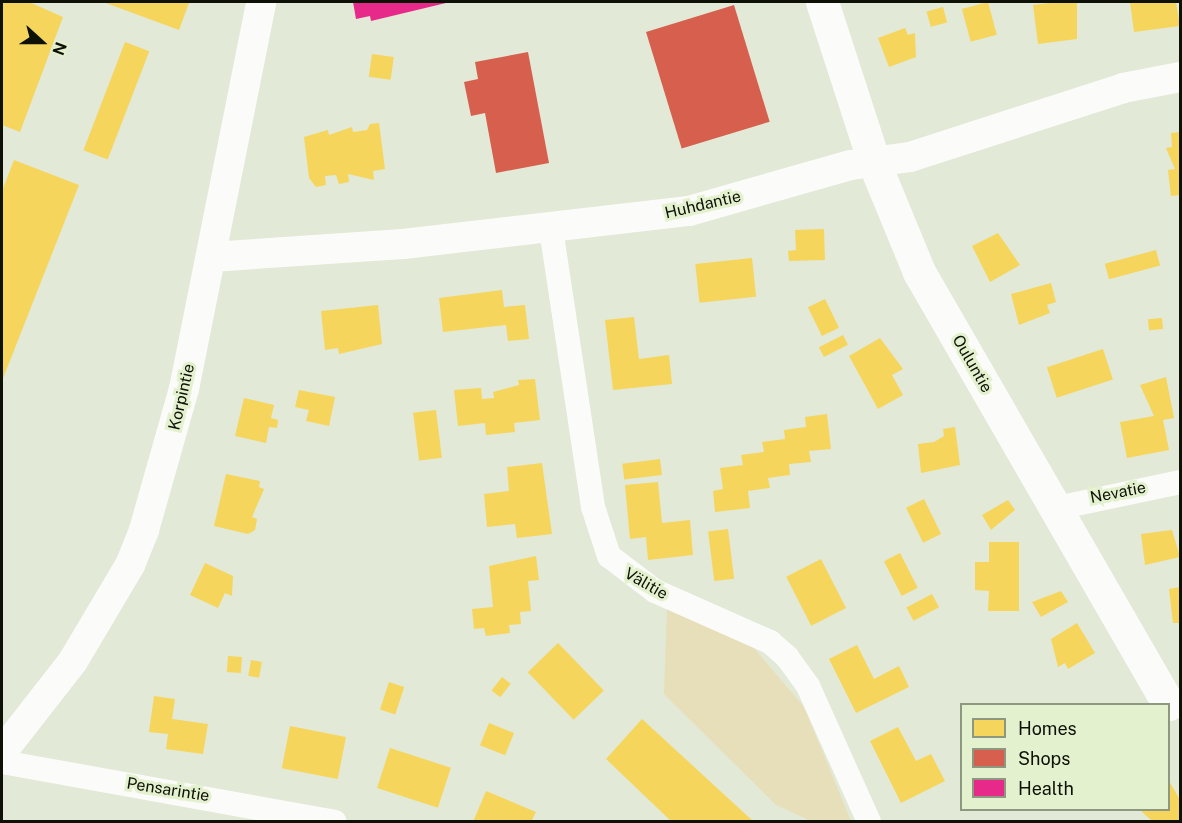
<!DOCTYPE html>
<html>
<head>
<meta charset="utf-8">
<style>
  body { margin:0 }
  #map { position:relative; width:1182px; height:823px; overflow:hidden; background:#e2e9d7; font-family:"Public Sans",sans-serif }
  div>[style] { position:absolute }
  .green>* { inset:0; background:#e7dfb9 }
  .homes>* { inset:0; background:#f6d55c; transform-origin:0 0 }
  .shops>* { inset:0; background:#d6604d; transform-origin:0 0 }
  .health>* { inset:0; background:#e7298a }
  .minor>* { height:24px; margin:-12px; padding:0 12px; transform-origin:12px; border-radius:12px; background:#fbfcf9 }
  .tertiary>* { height:30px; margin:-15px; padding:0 15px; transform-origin:15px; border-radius:15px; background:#fbfcf9 }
  .secondary>* { height:33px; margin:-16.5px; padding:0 16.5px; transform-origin:16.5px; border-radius:16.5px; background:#fbfcf9 }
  span { translate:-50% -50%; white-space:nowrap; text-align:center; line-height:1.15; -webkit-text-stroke:6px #e4f1cf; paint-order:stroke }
  .street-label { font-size:16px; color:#0d1106 }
  .frame { position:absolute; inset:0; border:3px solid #0d1106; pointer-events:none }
  .legend { position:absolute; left:960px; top:703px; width:210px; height:108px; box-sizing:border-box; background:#e4f1cf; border:2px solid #8e977f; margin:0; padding:8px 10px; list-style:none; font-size:18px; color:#0d1106 }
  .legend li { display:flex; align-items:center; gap:12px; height:30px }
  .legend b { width:30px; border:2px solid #8e977f }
  .north { position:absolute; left:12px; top:12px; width:60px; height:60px; -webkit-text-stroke:4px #e4f1cf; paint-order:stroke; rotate:111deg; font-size:16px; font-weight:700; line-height:24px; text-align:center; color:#0d1106 }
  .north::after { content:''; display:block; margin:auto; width:21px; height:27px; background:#0d1106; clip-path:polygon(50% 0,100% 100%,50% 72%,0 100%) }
</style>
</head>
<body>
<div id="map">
  <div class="green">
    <i style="clip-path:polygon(667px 608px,748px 641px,804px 707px,851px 821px,811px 821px,776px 805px,664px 694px)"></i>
  </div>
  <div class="homes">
    <i style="clip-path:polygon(2px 2px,29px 2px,63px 17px,20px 132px,2px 125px)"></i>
    <i style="clip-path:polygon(103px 2px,198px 2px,189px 3px,179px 30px)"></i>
    <i style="left:988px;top:2px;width:34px;height:27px;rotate:75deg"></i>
    <i style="clip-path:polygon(1058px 2px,1077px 2px,1077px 39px,1038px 44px,1033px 5px)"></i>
    <i style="clip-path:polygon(1130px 2px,1176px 2px,1180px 26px,1134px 32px)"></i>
    <i style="left:943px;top:7px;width:16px;height:17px;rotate:75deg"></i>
    <i style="clip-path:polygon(905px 28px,908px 35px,915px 33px,916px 57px,889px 67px,878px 38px)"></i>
    <i style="left:125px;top:42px;width:26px;height:116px;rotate:21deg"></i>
    <i style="left:372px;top:54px;width:22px;height:23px;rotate:8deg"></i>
    <i style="clip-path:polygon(379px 123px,385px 169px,373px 171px,374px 180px,348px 174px,349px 182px,339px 184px,336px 175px,325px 176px,326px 185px,316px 187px,309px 178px,304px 137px,328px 130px,329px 135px,352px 127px,353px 132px,367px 130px,370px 124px)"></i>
    <i style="clip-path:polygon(1180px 132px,1180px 195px,1171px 196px,1168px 170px,1175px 169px,1166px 148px,1172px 147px,1171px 133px)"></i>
    <i style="clip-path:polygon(14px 160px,79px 185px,2px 381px,2px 191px)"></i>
    <i style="clip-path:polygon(824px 229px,825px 260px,789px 261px,788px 251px,796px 250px,795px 230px)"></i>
    <i style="clip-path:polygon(998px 233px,1020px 265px,990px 282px,972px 246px)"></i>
    <i style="left:1156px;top:250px;width:16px;height:53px;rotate:75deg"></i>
    <i style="left:752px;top:258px;width:39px;height:57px;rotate:84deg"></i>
    <i style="clip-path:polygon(1051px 283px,1056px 302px,1047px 305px,1050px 313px,1019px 325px,1011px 294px)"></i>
    <i style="clip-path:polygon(502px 290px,504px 307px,525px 305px,529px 339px,508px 341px,506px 325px,443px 332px,439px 298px)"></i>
    <i style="left:825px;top:299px;width:32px;height:19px;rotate:64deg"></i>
    <i style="clip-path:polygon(378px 305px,382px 344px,339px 354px,338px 348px,325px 350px,321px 311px)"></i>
    <i style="clip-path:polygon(634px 317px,639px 359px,669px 355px,672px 384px,613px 390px,605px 320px)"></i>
    <i style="left:1162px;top:318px;width:11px;height:14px;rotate:85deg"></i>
    <i style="left:843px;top:335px;width:11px;height:27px;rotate:63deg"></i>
    <i style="clip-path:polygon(880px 338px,903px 369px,892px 375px,903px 395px,878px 409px,849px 356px)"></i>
    <i style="left:1103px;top:349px;width:32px;height:59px;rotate:72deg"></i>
    <i style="clip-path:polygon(1166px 377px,1174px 418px,1163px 420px,1169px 450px,1127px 458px,1120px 422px,1154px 416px,1140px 385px)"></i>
    <i style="clip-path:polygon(535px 379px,540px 420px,514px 423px,515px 432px,486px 435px,485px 423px,458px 426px,454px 390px,481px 388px,482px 399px,494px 398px,493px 392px,519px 385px,518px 380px)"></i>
    <i style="clip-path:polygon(299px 390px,335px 397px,329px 426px,306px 421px,309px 410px,295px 407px)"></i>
    <i style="clip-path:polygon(244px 398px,274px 405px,271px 418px,278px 420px,277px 428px,269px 427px,266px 443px,235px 436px)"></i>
    <i style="left:436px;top:410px;width:48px;height:23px;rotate:83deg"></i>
    <i style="clip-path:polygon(827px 414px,831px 449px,809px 451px,811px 462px,789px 464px,790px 475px,768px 478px,770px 488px,748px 491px,750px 508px,715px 512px,713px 491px,723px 489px,720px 468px,743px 465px,741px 455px,764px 452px,762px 442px,785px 439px,784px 430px,806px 427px,805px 417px)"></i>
    <i style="clip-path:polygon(955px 427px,960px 465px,921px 473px,918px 444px,934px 442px,944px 436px,943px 429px)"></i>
    <i style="left:660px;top:459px;width:16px;height:38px;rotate:83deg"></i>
    <i style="clip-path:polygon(542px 463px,552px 534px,517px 538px,515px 524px,487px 527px,484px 494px,509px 491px,507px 467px)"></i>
    <i style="clip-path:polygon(226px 474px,260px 481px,259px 487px,264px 489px,252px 517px,257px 519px,255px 530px,248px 534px,214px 526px)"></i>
    <i style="clip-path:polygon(658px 482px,662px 523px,690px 520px,693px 555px,648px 560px,646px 537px,630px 539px,625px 485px)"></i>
    <i style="left:924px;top:499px;width:39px;height:20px;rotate:64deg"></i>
    <i style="clip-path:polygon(1008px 500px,1015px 510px,991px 530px,982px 515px)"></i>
    <i style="left:728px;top:529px;width:50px;height:20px;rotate:83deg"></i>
    <i style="clip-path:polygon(1172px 530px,1180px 557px,1145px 565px,1141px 534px)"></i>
    <i style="clip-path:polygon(989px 542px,1019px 542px,1019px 611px,988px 611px,989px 591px,975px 590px,975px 562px,989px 562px)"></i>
    <i style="left:900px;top:553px;width:39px;height:18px;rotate:63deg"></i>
    <i style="clip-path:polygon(536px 556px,539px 580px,528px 581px,531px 611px,520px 612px,521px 624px,509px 625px,510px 633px,486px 636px,484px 628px,474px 629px,472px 609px,493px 607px,489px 566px)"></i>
    <i style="left:821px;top:559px;width:55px;height:39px;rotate:63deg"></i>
    <i style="clip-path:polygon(205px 563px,233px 576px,232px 596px,225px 593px,218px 608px,190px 595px)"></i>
    <i style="clip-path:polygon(1180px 587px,1180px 623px,1173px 623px,1169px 589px)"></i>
    <i style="clip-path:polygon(1061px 591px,1068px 602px,1041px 617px,1032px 602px)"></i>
    <i style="left:932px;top:594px;width:15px;height:29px;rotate:62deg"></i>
    <i style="clip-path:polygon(1077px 623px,1095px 653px,1068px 669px,1065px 663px,1058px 667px,1051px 639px)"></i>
    <i style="left:558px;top:643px;width:66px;height:42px;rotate:46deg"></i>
    <i style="clip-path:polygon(857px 645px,874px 679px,899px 666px,909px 687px,856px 713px,829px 659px)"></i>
    <i style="left:228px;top:656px;width:14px;height:16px;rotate:4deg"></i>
    <i style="left:251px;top:660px;width:11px;height:16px;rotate:10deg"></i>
    <i style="left:502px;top:677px;width:11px;height:17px;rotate:38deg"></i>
    <i style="left:389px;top:682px;width:16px;height:29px;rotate:18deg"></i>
    <i style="clip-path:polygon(154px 696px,175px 699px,172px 719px,208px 724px,203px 754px,166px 749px,168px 734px,149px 732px)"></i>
    <i style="clip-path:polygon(642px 719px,754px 822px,672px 822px,606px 759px)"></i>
    <i style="left:489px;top:723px;width:27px;height:24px;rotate:22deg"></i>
    <i style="left:290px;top:726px;width:57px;height:43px;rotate:11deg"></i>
    <i style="clip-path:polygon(898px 727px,916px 761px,931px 754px,945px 781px,901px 803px,870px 741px)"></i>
    <i style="left:390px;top:748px;width:64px;height:42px;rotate:18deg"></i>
    <i style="clip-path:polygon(1168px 779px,1180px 800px,1180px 822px,1153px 822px,1140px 810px,1168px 810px)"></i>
    <i style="clip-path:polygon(486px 791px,536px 812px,531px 822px,473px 822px)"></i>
  </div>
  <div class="shops">
    <i style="left:734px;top:5px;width:122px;height:92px;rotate:73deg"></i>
    <i style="clip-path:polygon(528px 52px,549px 163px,496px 173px,485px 113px,471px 116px,464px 82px,478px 79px,475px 62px)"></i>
  </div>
  <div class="health">
    <i style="clip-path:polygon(353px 2px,446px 2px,446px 3px,371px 21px,370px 16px,356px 19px)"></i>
  </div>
  <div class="minor">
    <i style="left:551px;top:229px;width:281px;rotate:81.4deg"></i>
    <i style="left:593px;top:507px;width:52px;rotate:71.9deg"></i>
    <i style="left:609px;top:556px;width:58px;rotate:37.3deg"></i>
    <i style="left:655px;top:591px;width:126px;rotate:23.9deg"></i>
    <i style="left:770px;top:642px;width:23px;rotate:41deg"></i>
    <i style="left:787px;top:657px;width:36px;rotate:54deg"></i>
    <i style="left:808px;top:686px;width:149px;rotate:65.8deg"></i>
    <i style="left:1057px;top:508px;width:126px;rotate:-11.9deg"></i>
    <i style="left:2px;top:762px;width:338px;rotate:10.2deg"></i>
  </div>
  <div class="tertiary">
    <i style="left:211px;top:257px;width:192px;rotate:-3.9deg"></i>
    <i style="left:403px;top:244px;width:288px;rotate:-6.6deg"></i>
    <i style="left:689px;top:211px;width:168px;rotate:-15.9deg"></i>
    <i style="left:851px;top:165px;width:60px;rotate:-7.7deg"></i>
    <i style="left:910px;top:157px;width:224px;rotate:-17.9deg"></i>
    <i style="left:1123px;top:88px;width:58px;rotate:-10.9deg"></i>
    <i style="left:2px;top:752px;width:115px;rotate:-52deg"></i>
    <i style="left:73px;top:661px;width:112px;rotate:-59.3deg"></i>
    <i style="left:130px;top:565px;width:38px;rotate:-68deg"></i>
    <i style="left:144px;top:530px;width:147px;rotate:-74.2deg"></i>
    <i style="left:184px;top:389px;width:395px;rotate:-78.7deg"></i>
  </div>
  <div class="secondary">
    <i style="left:822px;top:2px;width:171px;rotate:72deg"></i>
    <i style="left:875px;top:165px;width:116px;rotate:67.6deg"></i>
    <i style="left:919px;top:272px;width:499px;rotate:60deg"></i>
  </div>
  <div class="street-label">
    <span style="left:703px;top:205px;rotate:-13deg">Huhdantie</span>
    <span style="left:972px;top:364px;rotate:60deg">Ouluntie</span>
    <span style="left:182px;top:397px;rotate:-77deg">Korpintie</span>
    <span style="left:1118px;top:493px;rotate:-11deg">Nevatie</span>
    <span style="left:646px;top:584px;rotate:30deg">Välitie</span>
    <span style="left:168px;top:790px;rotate:9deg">Pensarintie</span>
  </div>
  <div class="frame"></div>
  <ul class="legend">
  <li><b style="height:16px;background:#f6d55c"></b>Homes</li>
  <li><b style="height:16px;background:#d6604d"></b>Shops</li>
  <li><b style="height:16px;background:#e7298a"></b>Health</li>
  </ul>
  <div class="north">N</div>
</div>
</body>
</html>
